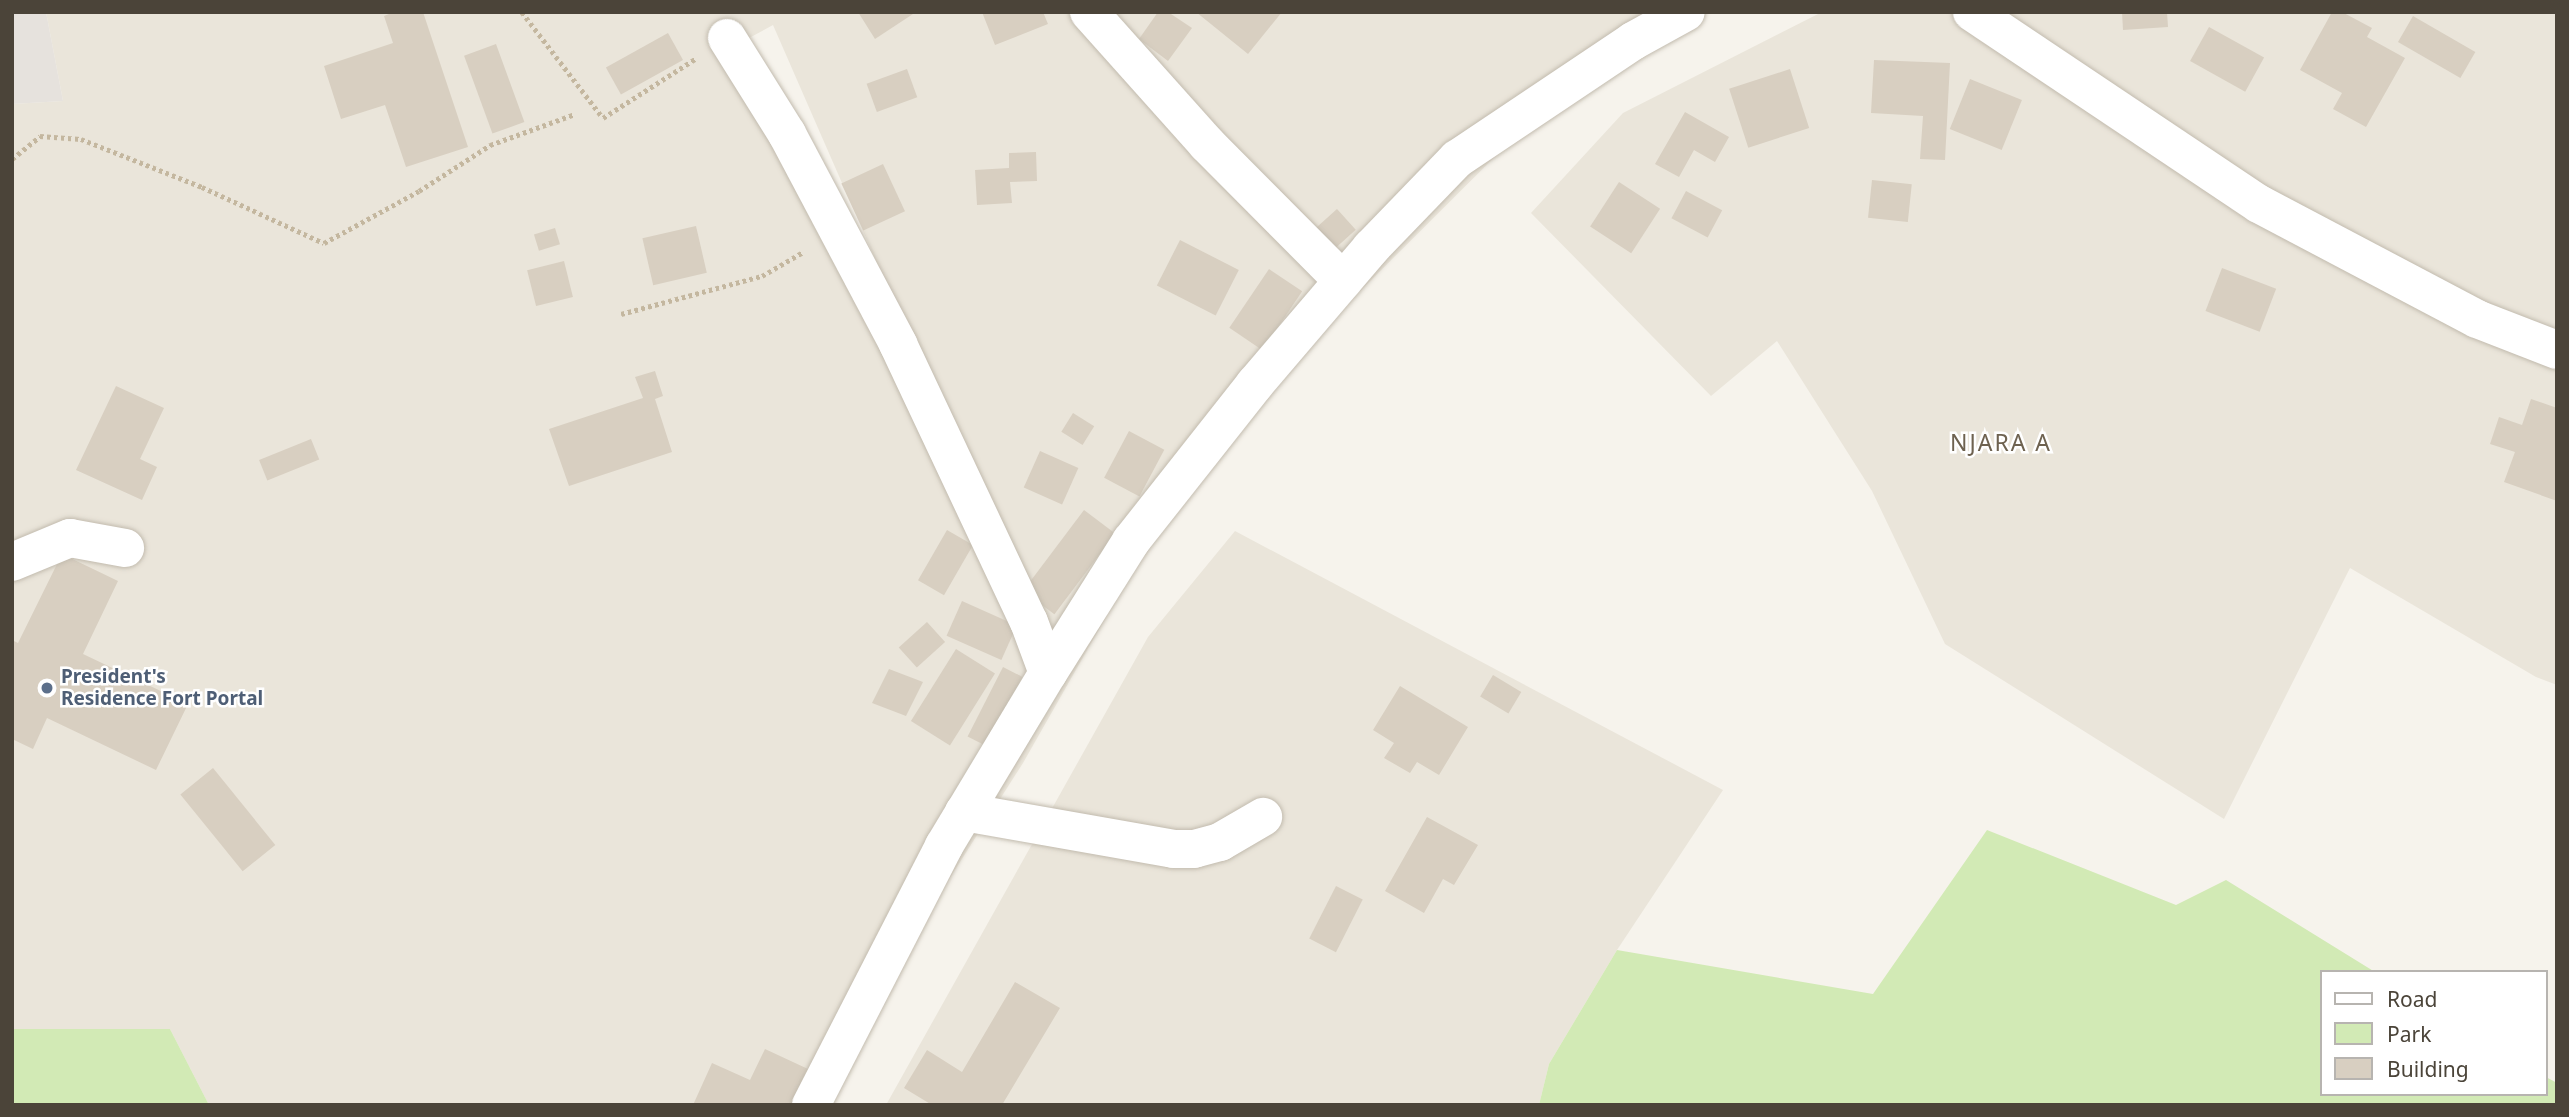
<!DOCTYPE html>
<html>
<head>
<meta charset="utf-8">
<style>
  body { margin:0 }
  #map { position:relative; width:2569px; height:1117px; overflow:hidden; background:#f6f3ec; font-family:"Noto Sans",sans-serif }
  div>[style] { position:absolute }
  .residential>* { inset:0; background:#eae5da }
  .industrial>* { inset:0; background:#e6e2dd }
  .green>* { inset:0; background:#d2eab5 }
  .building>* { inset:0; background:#d8cfc1; transform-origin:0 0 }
  .path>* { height:4.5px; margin-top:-2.25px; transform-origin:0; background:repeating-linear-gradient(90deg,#c4b79f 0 3.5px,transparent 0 7px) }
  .roads { filter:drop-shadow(0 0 2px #c2bbae) drop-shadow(0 0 2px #c2bbae) }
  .minor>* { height:38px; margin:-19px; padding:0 19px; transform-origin:19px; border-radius:19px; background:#fff }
  .dots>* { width:19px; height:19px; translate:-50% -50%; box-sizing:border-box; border:4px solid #fff; border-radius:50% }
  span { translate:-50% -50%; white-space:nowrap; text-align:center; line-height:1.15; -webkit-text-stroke:5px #fff; paint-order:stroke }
  .service-label { font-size:19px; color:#4e5e75; font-weight:700 }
  .left { translate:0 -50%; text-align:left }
  .quarter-label { font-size:23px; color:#6e6250; letter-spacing:2px }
  .frame { position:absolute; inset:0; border:14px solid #4b4439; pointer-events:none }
  .legend { position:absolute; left:2320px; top:970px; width:228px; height:126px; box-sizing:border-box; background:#fff; border:2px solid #b7b4b0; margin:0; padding:9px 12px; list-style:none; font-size:21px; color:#4b4439 }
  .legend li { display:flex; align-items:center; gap:14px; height:35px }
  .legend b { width:35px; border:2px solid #b7b4b0 }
</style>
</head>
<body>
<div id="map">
  <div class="residential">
    <i style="clip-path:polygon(evenodd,46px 12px,521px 12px,524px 16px,522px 12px,1696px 12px,1571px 81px,1347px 304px,1252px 413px,1148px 543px,1023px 763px,883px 983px,812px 1105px,209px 1105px,170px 1029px,12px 1029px,12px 104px,63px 101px,46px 12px,773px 25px,1053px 666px,749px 38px,773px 25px)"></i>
    <i style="clip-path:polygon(1822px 12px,2557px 12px,2557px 685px,2536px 677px,2350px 568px,2224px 819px,1945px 644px,1872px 491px,1777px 341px,1711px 396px,1531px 213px,1623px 113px)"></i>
    <i style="clip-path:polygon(1235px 531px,1723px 790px,1617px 950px,1549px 1064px,1539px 1105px,886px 1105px,1148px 637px)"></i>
  </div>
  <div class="industrial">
    <i style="clip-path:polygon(12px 12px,46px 12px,63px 101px,12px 104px)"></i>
  </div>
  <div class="green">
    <i style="clip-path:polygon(1987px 830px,2176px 905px,2226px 880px,2375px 972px,2322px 972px,2322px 1094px,2546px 1094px,2546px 1077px,2557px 1083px,2557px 1105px,1539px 1105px,1549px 1064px,1617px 950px,1873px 994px)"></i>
    <i style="clip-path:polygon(12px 1029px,170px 1029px,209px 1105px,12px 1105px)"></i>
  </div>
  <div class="building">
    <i style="clip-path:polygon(394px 12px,423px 12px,468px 147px,406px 167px,385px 105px,341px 119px,324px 66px,393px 43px,384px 16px)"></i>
    <i style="clip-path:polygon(858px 12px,916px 12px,875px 39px)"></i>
    <i style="clip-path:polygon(982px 12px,1043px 12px,1048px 24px,995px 45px)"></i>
    <i style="clip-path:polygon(1158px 12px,1168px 12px,1192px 28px,1168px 61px,1139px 39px)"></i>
    <i style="clip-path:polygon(1196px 12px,1282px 12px,1248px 54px)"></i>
    <i style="clip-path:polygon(2122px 12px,2167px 12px,2168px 27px,2123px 30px)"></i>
    <i style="clip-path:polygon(2332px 12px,2342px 12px,2372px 28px,2367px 37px,2405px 58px,2366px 127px,2333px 109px,2342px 93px,2300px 70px)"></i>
    <i style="left:2413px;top:16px;width:72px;height:30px;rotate:30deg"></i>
    <i style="left:2209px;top:27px;width:63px;height:39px;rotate:29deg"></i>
    <i style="left:668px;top:33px;width:31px;height:71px;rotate:61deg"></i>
    <i style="left:496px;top:44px;width:83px;height:34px;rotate:70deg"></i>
    <i style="clip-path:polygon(1874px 60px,1950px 63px,1945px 160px,1920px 159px,1923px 116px,1871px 113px)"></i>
    <i style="left:907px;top:69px;width:30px;height:43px;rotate:70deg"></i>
    <i style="left:1790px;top:69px;width:62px;height:64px;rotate:72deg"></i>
    <i style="left:1970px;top:79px;width:56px;height:54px;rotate:22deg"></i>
    <i style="clip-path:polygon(1685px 112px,1729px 137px,1715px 162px,1694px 150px,1679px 177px,1655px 164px)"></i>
    <i style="clip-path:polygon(1036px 152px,1037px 181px,1010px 182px,1012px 203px,977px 205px,975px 170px,1009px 168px,1009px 153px)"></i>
    <i style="left:883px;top:164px;width:52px;height:46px;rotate:65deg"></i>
    <i style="left:1872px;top:180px;width:40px;height:38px;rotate:6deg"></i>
    <i style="left:1619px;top:182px;width:49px;height:53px;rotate:33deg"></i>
    <i style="left:1686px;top:191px;width:41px;height:31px;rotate:28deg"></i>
    <i style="left:1337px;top:209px;width:28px;height:37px;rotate:48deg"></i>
    <i style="left:696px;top:226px;width:48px;height:55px;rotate:77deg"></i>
    <i style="left:555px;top:228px;width:17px;height:22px;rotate:73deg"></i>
    <i style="left:1180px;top:240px;width:66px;height:51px;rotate:27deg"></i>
    <i style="left:564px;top:261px;width:37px;height:38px;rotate:76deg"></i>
    <i style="left:2222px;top:268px;width:58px;height:46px;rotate:21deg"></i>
    <i style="left:1269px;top:269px;width:40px;height:71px;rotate:34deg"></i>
    <i style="clip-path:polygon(655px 371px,663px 396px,655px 399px,672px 452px,569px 486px,549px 429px,643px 398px,635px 377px)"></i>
    <i style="clip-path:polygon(116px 386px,164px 408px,140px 459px,157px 467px,142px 500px,76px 470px)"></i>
    <i style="clip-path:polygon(2531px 399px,2557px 408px,2557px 501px,2504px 482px,2515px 452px,2490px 444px,2499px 417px,2522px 425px)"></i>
    <i style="left:1073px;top:413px;width:25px;height:22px;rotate:32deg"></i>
    <i style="left:1129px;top:431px;width:40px;height:53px;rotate:28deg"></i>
    <i style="left:311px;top:439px;width:22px;height:56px;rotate:68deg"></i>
    <i style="left:1040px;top:451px;width:42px;height:40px;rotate:24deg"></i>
    <i style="left:1084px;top:510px;width:39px;height:101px;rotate:37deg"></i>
    <i style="left:947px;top:530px;width:30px;height:58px;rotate:30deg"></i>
    <i style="clip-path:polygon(62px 554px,118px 581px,83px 654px,188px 704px,156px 770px,47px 718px,33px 749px,12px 739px,12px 640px,18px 643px)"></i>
    <i style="left:962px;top:601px;width:60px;height:38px;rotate:24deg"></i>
    <i style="left:927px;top:622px;width:27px;height:38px;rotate:48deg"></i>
    <i style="left:956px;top:649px;width:46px;height:85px;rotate:32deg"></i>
    <i style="left:1003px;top:667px;width:22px;height:78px;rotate:27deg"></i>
    <i style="clip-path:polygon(889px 669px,923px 682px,906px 716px,872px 703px)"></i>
    <i style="left:1493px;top:675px;width:33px;height:25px;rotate:31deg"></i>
    <i style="clip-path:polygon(1400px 686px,1468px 727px,1439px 775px,1417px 762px,1410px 773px,1384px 758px,1394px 743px,1373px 730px)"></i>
    <i style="left:213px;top:768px;width:99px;height:42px;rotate:51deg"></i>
    <i style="clip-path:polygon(1427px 817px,1478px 845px,1454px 885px,1443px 879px,1424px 913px,1385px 891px)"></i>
    <i style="left:1336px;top:886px;width:30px;height:59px;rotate:27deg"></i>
    <i style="clip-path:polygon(1015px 982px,1060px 1008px,1002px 1105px,932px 1105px,904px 1088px,927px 1050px,962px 1072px)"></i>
    <i style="clip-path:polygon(765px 1049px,808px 1069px,791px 1105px,693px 1105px,712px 1063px,750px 1080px)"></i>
  </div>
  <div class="path">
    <i style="left:522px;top:12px;width:133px;rotate:52.6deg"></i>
    <i style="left:603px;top:118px;width:109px;rotate:-32.7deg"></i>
    <i style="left:12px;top:159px;width:36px;rotate:-39deg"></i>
    <i style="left:40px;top:136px;width:41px;rotate:4.2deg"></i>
    <i style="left:81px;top:139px;width:130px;rotate:21.6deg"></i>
    <i style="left:202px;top:187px;width:134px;rotate:24.7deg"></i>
    <i style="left:324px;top:243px;width:108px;rotate:-28.7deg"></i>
    <i style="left:419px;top:191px;width:85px;rotate:-32.9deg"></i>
    <i style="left:490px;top:145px;width:90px;rotate:-20deg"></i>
    <i style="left:621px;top:314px;width:146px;rotate:-15.1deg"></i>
    <i style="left:762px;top:276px;width:48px;rotate:-30.3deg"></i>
  </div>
  <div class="roads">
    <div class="minor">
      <i style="left:1089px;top:12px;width:177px;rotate:48.2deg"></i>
      <i style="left:1207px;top:144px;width:193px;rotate:45.2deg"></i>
      <i style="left:1972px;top:12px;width:345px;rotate:33.8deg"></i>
      <i style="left:2259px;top:204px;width:246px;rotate:27.8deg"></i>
      <i style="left:2477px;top:319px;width:86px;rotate:21.2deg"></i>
      <i style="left:727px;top:38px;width:113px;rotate:58deg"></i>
      <i style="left:787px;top:134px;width:238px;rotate:62.1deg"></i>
      <i style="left:898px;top:344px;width:307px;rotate:64.8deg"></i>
      <i style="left:1029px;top:622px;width:54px;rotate:69.6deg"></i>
      <i style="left:12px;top:562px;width:63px;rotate:-22.5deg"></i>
      <i style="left:70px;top:538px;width:56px;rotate:10.3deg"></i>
      <i style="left:964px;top:812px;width:212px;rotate:10deg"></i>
      <i style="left:1173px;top:849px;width:21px"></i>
      <i style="left:1194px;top:849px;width:27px;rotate:-15deg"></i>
      <i style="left:1220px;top:842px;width:50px;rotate:-30.2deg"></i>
      <i style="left:811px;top:1105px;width:291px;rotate:-62.8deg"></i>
      <i style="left:944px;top:846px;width:202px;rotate:-59deg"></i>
      <i style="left:1048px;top:673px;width:156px;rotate:-57.8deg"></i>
      <i style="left:1131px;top:541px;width:200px;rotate:-51.7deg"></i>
      <i style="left:1255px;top:384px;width:179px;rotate:-49.5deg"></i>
      <i style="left:1371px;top:248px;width:124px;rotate:-46deg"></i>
      <i style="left:1457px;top:159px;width:212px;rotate:-33.8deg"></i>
      <i style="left:1633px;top:41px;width:60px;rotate:-28.7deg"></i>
    </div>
  </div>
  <div class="dots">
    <i style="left:47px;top:688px;background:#5c6f8a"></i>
  </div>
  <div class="service-label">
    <span class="left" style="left:61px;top:688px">President's<br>Residence Fort Portal</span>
  </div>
  <div class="quarter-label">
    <span style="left:2001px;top:442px">NJARA A</span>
  </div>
  <div class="frame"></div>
  <ul class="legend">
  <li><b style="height:9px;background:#fff"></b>Road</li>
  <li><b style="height:19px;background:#d2eab5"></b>Park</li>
  <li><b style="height:19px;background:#d8cfc1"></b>Building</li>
  </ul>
</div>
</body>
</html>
